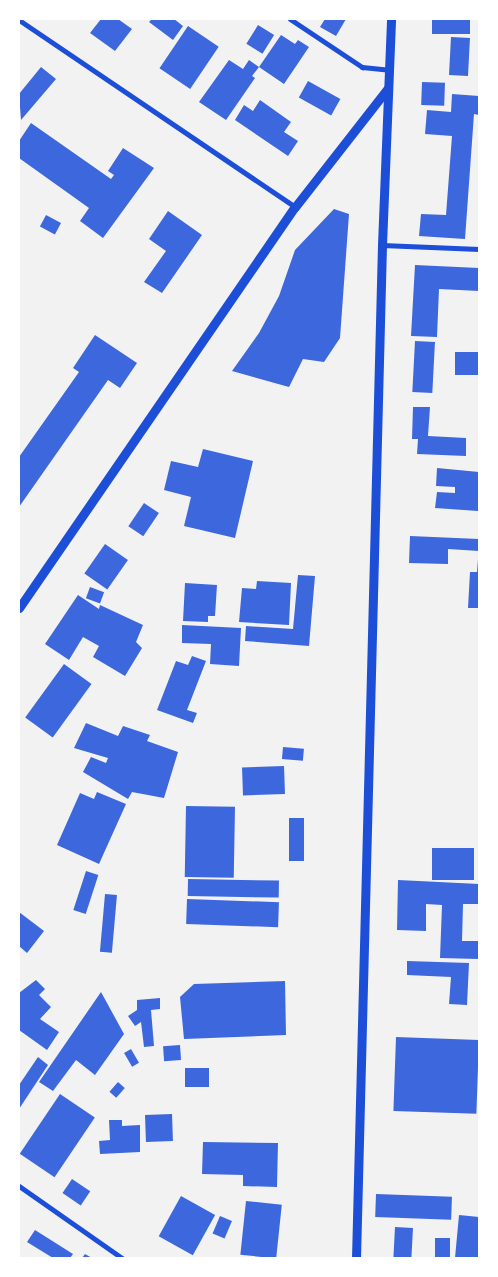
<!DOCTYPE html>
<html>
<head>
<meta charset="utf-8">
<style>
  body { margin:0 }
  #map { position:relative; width:498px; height:1277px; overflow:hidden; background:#f2f2f2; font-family:Karla,sans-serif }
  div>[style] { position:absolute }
  .building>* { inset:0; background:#3d67dc; transform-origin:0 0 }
  .minor>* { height:5px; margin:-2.5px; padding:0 2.5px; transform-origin:2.5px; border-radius:2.5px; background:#1d4ed8 }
  .tertiary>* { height:9px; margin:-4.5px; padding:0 4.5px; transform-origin:4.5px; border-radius:4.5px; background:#1d4ed8 }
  span { translate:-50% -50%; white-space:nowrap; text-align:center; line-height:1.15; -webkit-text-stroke:4.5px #fff; paint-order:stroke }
  .frame { position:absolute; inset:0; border:20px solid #fff; pointer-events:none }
</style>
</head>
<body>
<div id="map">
  <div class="building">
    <i style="clip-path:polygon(101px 19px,118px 19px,132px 29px,115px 51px,90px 33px)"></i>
    <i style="clip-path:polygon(152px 19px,174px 19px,183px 26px,173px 40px,149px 22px)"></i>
    <i style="clip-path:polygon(325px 19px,346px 19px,336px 36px,320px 27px)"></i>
    <i style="left:432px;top:19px;width:38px;height:15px"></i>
    <i style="left:258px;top:25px;width:19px;height:22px;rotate:32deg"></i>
    <i style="left:188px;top:26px;width:37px;height:51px;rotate:34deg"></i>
    <i style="clip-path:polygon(281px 35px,295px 44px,298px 40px,309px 47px,284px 84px,259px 67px)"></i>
    <i style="left:451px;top:37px;width:19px;height:38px;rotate:3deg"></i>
    <i style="clip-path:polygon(229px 60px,243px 69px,249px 60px,259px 67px,252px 76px,255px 78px,226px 120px,199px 102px)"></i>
    <i style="clip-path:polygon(41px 67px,56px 79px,21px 120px,19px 94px)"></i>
    <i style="left:308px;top:81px;width:37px;height:19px;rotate:29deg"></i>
    <i style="left:422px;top:82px;width:23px;height:23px;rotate:2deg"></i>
    <i style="clip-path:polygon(452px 94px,479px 96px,479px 115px,474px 114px,465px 239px,419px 236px,421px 214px,446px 215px,452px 136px,425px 134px,427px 110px,451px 112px)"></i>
    <i style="clip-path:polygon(260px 100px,291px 122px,284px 132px,298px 141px,288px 156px,235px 120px,244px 105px,253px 111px)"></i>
    <i style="clip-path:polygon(31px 123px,111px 179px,114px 175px,108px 171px,123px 148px,154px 168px,103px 238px,80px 221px,89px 208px,19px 158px,19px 141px)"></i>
    <i style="clip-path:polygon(334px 209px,349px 214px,340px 338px,324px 362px,303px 359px,289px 387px,232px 371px,259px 333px,279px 296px,295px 250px)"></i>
    <i style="clip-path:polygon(168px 211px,202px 235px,162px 293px,144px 282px,166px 251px,149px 239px)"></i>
    <i style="left:46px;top:215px;width:17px;height:13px;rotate:28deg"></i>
    <i style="clip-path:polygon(415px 265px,479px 268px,479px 291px,439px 289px,437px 337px,411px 336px)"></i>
    <i style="clip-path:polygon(95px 335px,137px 363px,120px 388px,108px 380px,19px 507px,19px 457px,79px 372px,73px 368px)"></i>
    <i style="left:415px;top:341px;width:20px;height:51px;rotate:3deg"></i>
    <i style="left:479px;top:352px;width:23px;height:24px;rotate:90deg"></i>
    <i style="clip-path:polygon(413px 407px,430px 407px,428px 436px,466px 438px,466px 456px,417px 454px,418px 439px,412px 439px)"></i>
    <i style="clip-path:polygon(203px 449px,253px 461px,235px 538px,184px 526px,191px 497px,164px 490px,171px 461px,198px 467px)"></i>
    <i style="clip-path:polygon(437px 468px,479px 472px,478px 511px,435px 508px,437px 492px,455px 493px,455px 487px,436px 486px)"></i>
    <i style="left:144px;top:503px;width:18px;height:28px;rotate:34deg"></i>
    <i style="clip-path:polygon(410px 536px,479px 539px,479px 551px,448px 549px,448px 564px,409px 563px)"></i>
    <i style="left:105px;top:544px;width:28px;height:36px;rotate:35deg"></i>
    <i style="clip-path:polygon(478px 559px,479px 608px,468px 608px,470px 572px,477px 572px)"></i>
    <i style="clip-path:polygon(298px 575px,315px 576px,309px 646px,245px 641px,246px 626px,293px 629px)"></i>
    <i style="clip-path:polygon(257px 581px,291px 583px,289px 625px,239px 622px,242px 588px,256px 589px)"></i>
    <i style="clip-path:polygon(185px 583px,217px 585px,215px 616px,208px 616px,208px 622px,183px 621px)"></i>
    <i style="left:90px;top:587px;width:15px;height:12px;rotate:20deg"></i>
    <i style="clip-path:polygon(78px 595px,99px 609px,100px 605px,143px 625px,136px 642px,142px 648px,125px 676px,93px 657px,99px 646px,83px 637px,69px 660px,45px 644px)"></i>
    <i style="clip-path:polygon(182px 625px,241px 628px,239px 666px,210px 664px,211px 644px,182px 643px)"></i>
    <i style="clip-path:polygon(192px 656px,206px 661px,187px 710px,197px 713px,193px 723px,157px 710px,176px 661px,188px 665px)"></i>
    <i style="left:64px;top:664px;width:34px;height:66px;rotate:36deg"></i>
    <i style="clip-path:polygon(86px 723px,118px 736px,123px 726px,150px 735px,147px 741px,178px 752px,164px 798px,132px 792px,128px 799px,83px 772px,91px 757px,106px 763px,108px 758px,74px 748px)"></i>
    <i style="left:283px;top:747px;width:21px;height:12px;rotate:5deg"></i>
    <i style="left:284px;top:766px;width:28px;height:42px;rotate:88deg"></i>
    <i style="clip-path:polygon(97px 792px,126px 804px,99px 864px,57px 845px,80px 793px,94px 799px)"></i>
    <i style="left:186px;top:806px;width:49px;height:71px;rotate:1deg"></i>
    <i style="left:289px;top:818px;width:15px;height:43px"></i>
    <i style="left:432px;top:848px;width:42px;height:32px"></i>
    <i style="left:86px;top:871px;width:13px;height:41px;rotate:18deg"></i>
    <i style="left:188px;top:879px;width:91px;height:17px;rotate:1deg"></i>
    <i style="clip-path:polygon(398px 880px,479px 884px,479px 904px,463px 904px,462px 941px,479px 941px,479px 959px,440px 958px,442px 905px,426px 904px,426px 931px,397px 930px)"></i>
    <i style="left:105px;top:894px;width:12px;height:58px;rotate:5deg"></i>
    <i style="left:187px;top:899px;width:92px;height:25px;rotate:2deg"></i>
    <i style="clip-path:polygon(19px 912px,44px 931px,27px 953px,19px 946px)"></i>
    <i style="clip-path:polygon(407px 961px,469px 963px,467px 1005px,449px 1004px,451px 977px,407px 975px)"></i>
    <i style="clip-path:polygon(36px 980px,45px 989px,39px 995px,51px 1007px,40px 1019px,59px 1032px,47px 1050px,19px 1030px,19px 993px)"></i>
    <i style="clip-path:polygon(285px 981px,286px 1035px,184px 1039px,180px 997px,194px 984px)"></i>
    <i style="clip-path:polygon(101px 992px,124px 1034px,95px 1075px,76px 1060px,53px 1091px,39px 1082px)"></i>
    <i style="clip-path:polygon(160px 998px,160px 1009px,151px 1010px,154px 1046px,144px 1047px,141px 1022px,135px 1026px,128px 1016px,137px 1010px,137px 1000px)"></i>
    <i style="left:396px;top:1037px;width:83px;height:74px;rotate:2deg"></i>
    <i style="left:180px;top:1045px;width:15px;height:17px;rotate:86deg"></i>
    <i style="left:131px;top:1049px;width:16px;height:8px;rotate:60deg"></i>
    <i style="clip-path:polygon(38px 1057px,48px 1065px,19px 1109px,19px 1085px)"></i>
    <i style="left:185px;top:1068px;width:24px;height:19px"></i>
    <i style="left:118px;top:1082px;width:9px;height:13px;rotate:41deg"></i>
    <i style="left:60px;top:1094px;width:42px;height:72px;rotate:34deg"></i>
    <i style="left:172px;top:1114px;width:27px;height:27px;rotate:88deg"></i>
    <i style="clip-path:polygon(109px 1120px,122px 1120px,122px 1126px,140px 1125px,140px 1152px,100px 1154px,99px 1141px,110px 1140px)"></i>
    <i style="clip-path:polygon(203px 1142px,278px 1143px,277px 1187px,243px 1186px,243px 1175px,202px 1174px)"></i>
    <i style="left:72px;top:1179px;width:22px;height:17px;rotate:34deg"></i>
    <i style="left:376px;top:1194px;width:76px;height:23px;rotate:2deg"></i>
    <i style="left:181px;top:1196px;width:39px;height:46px;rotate:29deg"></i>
    <i style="left:246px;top:1201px;width:36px;height:54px;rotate:6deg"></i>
    <i style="clip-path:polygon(459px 1215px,479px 1217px,479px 1258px,455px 1258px)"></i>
    <i style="left:220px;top:1216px;width:13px;height:19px;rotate:23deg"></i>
    <i style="left:395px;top:1227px;width:18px;height:31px;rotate:3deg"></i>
    <i style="clip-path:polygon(35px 1230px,73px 1254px,70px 1258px,53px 1258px,27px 1242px)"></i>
    <i style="left:435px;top:1238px;width:15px;height:20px"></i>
    <i style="clip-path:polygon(85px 1254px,92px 1258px,82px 1258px)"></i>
  </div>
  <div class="minor">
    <i style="left:290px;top:19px;width:87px;rotate:33.7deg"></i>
    <i style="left:362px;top:67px;width:27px;rotate:6deg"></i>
    <i style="left:19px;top:20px;width:333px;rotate:34.1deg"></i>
    <i style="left:382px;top:245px;width:97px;rotate:2.4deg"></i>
    <i style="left:19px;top:1186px;width:126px;rotate:35deg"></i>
  </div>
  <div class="tertiary">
    <i style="left:19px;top:608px;width:487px;rotate:-55.5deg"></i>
    <i style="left:295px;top:207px;width:151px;rotate:-52deg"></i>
    <i style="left:356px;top:1258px;width:1013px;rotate:-88.53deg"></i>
    <i style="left:382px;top:245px;width:226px;rotate:-87.7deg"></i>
  </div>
  <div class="frame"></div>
</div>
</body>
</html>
